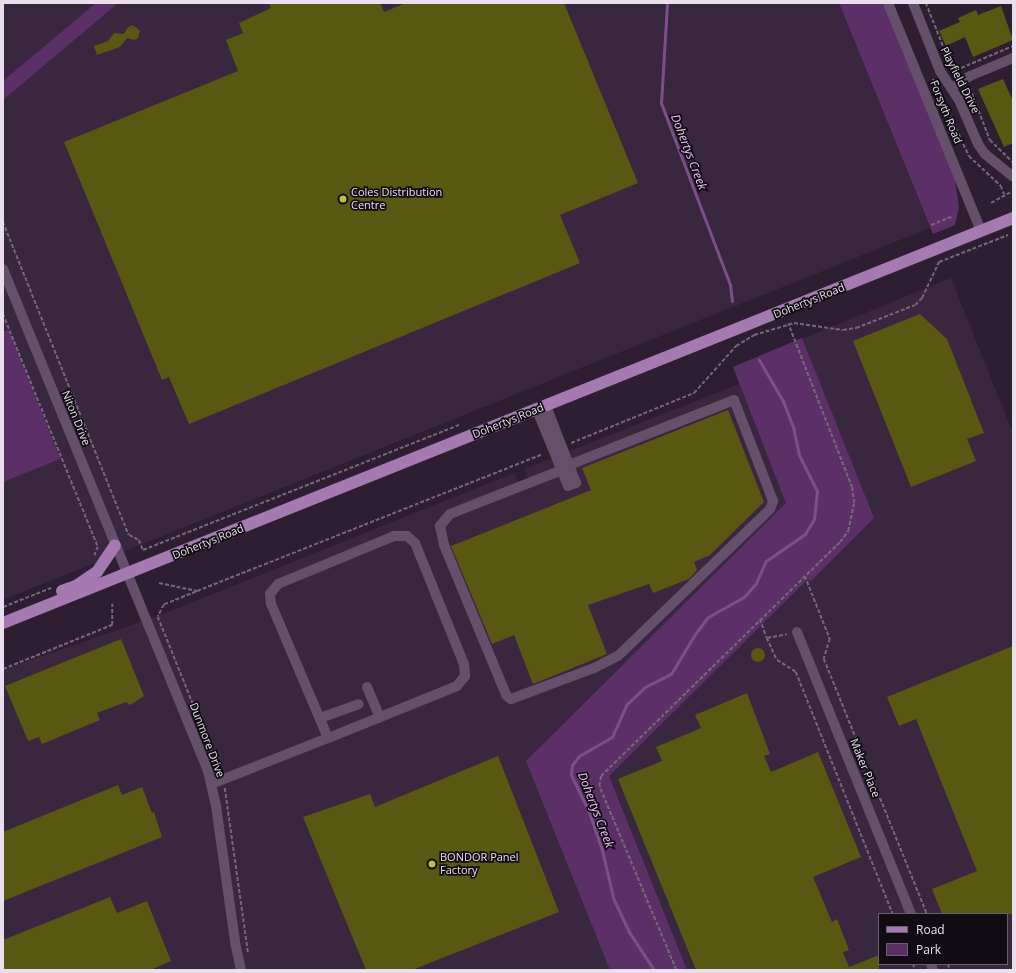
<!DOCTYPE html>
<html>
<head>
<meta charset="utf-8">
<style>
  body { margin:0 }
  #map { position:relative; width:1016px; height:973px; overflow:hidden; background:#2d1e31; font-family:"Open Sans",sans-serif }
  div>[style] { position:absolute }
  .built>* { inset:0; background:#39263f }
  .green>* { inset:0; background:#5b3067 }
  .stream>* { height:3px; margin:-1.5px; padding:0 1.5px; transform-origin:1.5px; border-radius:1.5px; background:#7e4e8c }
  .building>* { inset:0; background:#585813 }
  .round { border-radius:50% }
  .path>* { height:1.5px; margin-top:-0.75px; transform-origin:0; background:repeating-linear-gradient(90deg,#746778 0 4px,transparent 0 6px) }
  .minor>* { height:10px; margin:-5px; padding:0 5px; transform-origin:5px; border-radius:5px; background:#64506a }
  .major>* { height:12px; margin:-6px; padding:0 6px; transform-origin:6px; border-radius:6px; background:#a47ab0 }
  .dots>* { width:11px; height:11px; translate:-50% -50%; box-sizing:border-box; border:2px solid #110b13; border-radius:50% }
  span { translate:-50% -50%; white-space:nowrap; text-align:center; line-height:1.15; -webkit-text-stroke:3.5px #110b13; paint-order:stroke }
  .street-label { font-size:11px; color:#eae0ed }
  .poi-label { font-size:11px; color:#eae0ed }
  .left { translate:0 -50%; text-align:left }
  .water-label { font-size:12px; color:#ecc3f8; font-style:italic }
  .frame { position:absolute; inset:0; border:4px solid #eae0ed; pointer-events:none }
  .legend { position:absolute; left:878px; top:913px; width:130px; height:52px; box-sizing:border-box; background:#110b13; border:1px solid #68606a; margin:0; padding:5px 7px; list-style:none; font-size:12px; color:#eae0ed }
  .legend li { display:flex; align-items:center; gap:8px; height:20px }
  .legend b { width:20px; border:1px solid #68606a }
</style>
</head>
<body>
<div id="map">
  <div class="built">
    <i style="clip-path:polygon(3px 3px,839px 3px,930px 228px,3px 600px)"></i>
    <i style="clip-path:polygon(evenodd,951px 278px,1013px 433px,1013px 970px,3px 970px,3px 670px,168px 612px,514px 473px,518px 482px,528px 478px,524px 469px,739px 384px,733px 367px,951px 278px,879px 914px,1007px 914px,1007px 964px,879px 964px,879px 914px)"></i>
  </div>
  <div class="green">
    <i style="clip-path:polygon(96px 3px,118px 3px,3px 100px,3px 81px)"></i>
    <i style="clip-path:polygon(839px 3px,884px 3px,955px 179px,959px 207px,955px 225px,933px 234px)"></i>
    <i style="clip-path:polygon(9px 330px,60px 459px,3px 482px,3px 331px)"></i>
    <i style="clip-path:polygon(802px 338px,874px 518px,810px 582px,808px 579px,609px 776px,687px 970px,610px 970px,526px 761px,786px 503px,733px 367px)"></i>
  </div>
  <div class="stream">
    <i style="left:667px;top:3px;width:100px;rotate:93.4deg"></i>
    <i style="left:661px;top:103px;width:195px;rotate:69.2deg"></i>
    <i style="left:730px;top:285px;width:16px;rotate:83deg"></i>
    <i style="left:654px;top:970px;width:45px;rotate:-123.3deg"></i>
    <i style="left:629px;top:932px;width:38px;rotate:-115deg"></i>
    <i style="left:613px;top:897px;width:48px;rotate:-103.2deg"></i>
    <i style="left:602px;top:850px;width:40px;rotate:-108.9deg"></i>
    <i style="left:589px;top:812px;width:41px;rotate:-115.9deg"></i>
    <i style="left:571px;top:775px;width:10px;rotate:-84deg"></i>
    <i style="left:572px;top:765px;width:11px;rotate:-52deg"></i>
    <i style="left:579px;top:756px;width:38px;rotate:-30deg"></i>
    <i style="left:612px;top:737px;width:36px;rotate:-66deg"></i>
    <i style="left:627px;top:704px;width:25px;rotate:-43deg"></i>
    <i style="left:645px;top:687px;width:29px;rotate:-27deg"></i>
    <i style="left:671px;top:674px;width:47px;rotate:-59deg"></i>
    <i style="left:695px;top:634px;width:21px;rotate:-53deg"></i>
    <i style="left:708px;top:617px;width:41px;rotate:-29.1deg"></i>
    <i style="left:744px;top:597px;width:18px;rotate:-49deg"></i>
    <i style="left:756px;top:583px;width:24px;rotate:-66deg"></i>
    <i style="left:766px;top:561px;width:47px;rotate:-34.7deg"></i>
    <i style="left:805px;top:534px;width:17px;rotate:-59deg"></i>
    <i style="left:814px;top:519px;width:28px;rotate:-84deg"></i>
    <i style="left:817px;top:491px;width:40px;rotate:-116.6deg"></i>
    <i style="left:799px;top:455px;width:29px;rotate:-102deg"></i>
    <i style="left:793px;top:427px;width:28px;rotate:-111deg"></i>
    <i style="left:783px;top:401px;width:48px;rotate:-120.3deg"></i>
  </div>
  <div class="building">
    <i style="clip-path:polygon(269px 3px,380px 3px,384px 12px,406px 3px,564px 3px,638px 183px,560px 215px,580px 263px,189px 424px,169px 377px,162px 380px,64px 142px,238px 71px,226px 40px,243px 33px,239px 23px,271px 8px)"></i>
    <i style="clip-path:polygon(1001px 6px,1013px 40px,973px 57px,965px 37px,946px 46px,939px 31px,960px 22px,958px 18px,976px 10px,978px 15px)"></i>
    <i style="clip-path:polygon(133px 25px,140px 31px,138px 38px,134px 40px,127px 38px,120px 47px,97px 55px,94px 46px,108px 41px,114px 33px,124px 34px,128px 27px)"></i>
    <i style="clip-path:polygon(1003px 79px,1013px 101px,1013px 143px,1004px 147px,978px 89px)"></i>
    <i style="clip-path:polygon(920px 314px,947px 339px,984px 433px,967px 439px,976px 461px,911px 487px,853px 341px)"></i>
    <i style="clip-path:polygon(728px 410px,764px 502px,710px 555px,694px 562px,697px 570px,689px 579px,653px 593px,649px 584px,588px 605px,607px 654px,533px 684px,514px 635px,492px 644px,451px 546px,591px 490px,582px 468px)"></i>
    <i style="clip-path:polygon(121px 639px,144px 696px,130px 705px,126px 702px,97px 713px,100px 720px,42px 744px,39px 737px,28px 741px,5px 686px)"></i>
    <i style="clip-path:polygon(1013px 646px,1013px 914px,942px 914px,932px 889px,977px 871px,916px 719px,899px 726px,887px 697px)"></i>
    <i class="round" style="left:751px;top:648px;width:14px;height:14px"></i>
    <i style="clip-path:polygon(747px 693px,770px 754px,764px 756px,771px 772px,818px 752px,861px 857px,813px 877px,832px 922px,837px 919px,849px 950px,843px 952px,849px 967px,879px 955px,879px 970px,696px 970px,618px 779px,662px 761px,656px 747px,701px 728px,695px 715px)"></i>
    <i style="clip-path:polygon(498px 756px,559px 912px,412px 970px,366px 970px,303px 817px,370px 794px,375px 807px)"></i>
    <i style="clip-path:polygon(118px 785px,122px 795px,142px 787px,152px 813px,154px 812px,162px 837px,3px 901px,3px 832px)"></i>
    <i style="clip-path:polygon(110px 897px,117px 913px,147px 901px,171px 961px,150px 970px,3px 970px,3px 940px)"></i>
  </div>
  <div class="path">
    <i style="left:926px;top:3px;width:68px;rotate:68.4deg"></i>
    <i style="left:951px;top:66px;width:11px;rotate:22deg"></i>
    <i style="left:961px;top:68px;width:56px;rotate:-22.9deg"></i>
    <i style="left:933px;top:79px;width:85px;rotate:64.9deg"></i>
    <i style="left:969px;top:156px;width:44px;rotate:43.2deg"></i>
    <i style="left:1001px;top:186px;width:9px;rotate:69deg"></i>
    <i style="left:970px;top:88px;width:56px;rotate:69deg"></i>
    <i style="left:990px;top:140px;width:32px;rotate:44deg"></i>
    <i style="left:991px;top:203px;width:25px;rotate:-29deg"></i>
    <i style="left:3px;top:222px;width:337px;rotate:68.1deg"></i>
    <i style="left:129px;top:535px;width:11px;rotate:27deg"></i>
    <i style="left:139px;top:540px;width:11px;rotate:68deg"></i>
    <i style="left:143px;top:550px;width:342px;rotate:-21.6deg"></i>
    <i style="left:931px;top:225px;width:24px;rotate:-22deg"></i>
    <i style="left:3px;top:314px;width:252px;rotate:67.8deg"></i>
    <i style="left:98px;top:547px;width:9px;rotate:111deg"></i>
    <i style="left:571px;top:443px;width:133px;rotate:-22.1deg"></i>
    <i style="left:694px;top:393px;width:63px;rotate:-48.2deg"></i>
    <i style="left:736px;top:346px;width:21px;rotate:-31deg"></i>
    <i style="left:754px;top:335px;width:42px;rotate:-16.7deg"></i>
    <i style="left:794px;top:323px;width:49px;rotate:8.1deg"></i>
    <i style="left:843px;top:330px;width:13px;rotate:-9deg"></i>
    <i style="left:856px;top:328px;width:63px;rotate:-21.3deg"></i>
    <i style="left:915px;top:305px;width:10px;rotate:-45deg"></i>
    <i style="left:922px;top:298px;width:40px;rotate:-65deg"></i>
    <i style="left:939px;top:262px;width:74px;rotate:-21.4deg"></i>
    <i style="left:805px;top:576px;width:68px;rotate:68.4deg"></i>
    <i style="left:830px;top:639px;width:21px;rotate:107deg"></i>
    <i style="left:824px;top:659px;width:275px;rotate:68deg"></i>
    <i style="left:159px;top:583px;width:39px;rotate:12deg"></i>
    <i style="left:197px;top:591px;width:372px;rotate:-21.6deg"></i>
    <i style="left:196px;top:592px;width:35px;rotate:158deg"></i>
    <i style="left:164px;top:605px;width:13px;rotate:117deg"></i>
    <i style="left:158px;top:617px;width:166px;rotate:68.1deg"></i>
    <i style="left:3px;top:607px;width:52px;rotate:-21.6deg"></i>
    <i style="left:760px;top:619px;width:20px;rotate:70deg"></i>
    <i style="left:767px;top:638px;width:20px;rotate:-11deg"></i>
    <i style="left:767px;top:638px;width:24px;rotate:66deg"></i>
    <i style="left:777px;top:660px;width:22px;rotate:32deg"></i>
    <i style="left:796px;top:672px;width:261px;rotate:68.2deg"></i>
    <i style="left:3px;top:669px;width:118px;rotate:-22deg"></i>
    <i style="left:112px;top:625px;width:21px;rotate:-90deg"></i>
    <i style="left:225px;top:788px;width:166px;rotate:82deg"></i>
    <i style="left:913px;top:964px;width:7px;rotate:63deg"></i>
    <i style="left:948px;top:964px;width:6px;rotate:72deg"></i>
    <i style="left:676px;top:970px;width:199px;rotate:-112.7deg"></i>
    <i style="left:599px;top:786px;width:10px;rotate:-79deg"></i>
    <i style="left:601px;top:776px;width:334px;rotate:-44.4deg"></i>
    <i style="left:840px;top:542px;width:14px;rotate:-54deg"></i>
    <i style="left:848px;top:531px;width:29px;rotate:-78deg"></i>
    <i style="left:854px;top:503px;width:15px;rotate:-98deg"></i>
    <i style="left:852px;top:488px;width:176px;rotate:-111.3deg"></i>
  </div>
  <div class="minor">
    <i style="left:888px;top:3px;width:246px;rotate:67.8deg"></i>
    <i style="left:913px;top:3px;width:73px;rotate:68.3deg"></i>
    <i style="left:940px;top:71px;width:35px;rotate:57deg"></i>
    <i style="left:959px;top:100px;width:48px;rotate:66.6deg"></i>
    <i style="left:978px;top:144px;width:12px;rotate:55deg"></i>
    <i style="left:985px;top:154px;width:36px;rotate:39deg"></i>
    <i style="left:951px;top:88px;width:22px;rotate:-32deg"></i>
    <i style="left:970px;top:76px;width:47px;rotate:-22.7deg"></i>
    <i style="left:3px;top:269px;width:542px;rotate:67.79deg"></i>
    <i style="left:208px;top:771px;width:36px;rotate:77deg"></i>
    <i style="left:216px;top:806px;width:137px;rotate:82deg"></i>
    <i style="left:235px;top:942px;width:29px;rotate:78deg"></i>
    <i style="left:537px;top:410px;width:82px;rotate:67.8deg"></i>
    <i style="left:568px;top:486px;width:9px;rotate:-21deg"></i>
    <i style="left:576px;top:483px;width:83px;rotate:-111.3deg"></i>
    <i style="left:562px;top:470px;width:120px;rotate:158.6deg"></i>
    <i style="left:450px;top:514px;width:16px;rotate:130deg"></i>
    <i style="left:440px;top:526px;width:19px;rotate:78deg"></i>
    <i style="left:444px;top:545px;width:162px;rotate:67.5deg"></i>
    <i style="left:506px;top:695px;width:6px;rotate:39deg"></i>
    <i style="left:511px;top:699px;width:89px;rotate:-20.5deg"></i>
    <i style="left:594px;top:668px;width:27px;rotate:-27deg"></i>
    <i style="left:618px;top:656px;width:211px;rotate:-44deg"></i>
    <i style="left:770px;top:509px;width:9px;rotate:-69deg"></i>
    <i style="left:773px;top:501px;width:108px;rotate:-111.1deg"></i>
    <i style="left:734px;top:400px;width:177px;rotate:158.5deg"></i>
    <i style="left:797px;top:632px;width:304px;rotate:68deg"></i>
    <i style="left:367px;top:687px;width:33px;rotate:67deg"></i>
    <i style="left:320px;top:718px;width:41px;rotate:-19.7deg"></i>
    <i style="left:211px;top:784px;width:126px;rotate:-21.5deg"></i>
    <i style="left:328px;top:738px;width:146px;rotate:-113deg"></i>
    <i style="left:271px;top:604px;width:10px;rotate:-96deg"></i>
    <i style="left:270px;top:594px;width:13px;rotate:-51deg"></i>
    <i style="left:278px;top:584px;width:126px;rotate:-22.5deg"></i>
    <i style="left:394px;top:536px;width:13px"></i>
    <i style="left:407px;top:536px;width:11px;rotate:41deg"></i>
    <i style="left:415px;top:543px;width:131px;rotate:68deg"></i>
    <i style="left:464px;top:664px;width:12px;rotate:85deg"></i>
    <i style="left:465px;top:676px;width:13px;rotate:129deg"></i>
    <i style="left:457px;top:686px;width:139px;rotate:158deg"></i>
    <i style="left:931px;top:964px;width:6px;rotate:72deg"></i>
  </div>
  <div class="major">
    <i style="left:62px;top:591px;width:15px;rotate:-20deg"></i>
    <i style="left:76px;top:586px;width:25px;rotate:-34deg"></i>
    <i style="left:97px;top:572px;width:32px;rotate:-56deg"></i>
    <i style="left:3px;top:623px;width:1088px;rotate:-21.85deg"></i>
  </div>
  <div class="dots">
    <i style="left:343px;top:199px;background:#bebf42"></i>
    <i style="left:432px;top:864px;background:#bebf42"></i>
  </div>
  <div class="street-label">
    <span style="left:960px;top:80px;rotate:63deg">Playfield Drive</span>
    <span style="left:946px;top:112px;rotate:68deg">Forsyth Road</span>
    <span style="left:809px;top:301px;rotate:-22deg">Dohertys Road</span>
    <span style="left:76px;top:418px;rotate:68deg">Niton Drive</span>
    <span style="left:508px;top:421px;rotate:-22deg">Dohertys Road</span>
    <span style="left:208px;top:542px;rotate:-22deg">Dohertys Road</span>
    <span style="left:207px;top:740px;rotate:69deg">Dunmore Drive</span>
    <span style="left:865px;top:768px;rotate:68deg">Maker Place</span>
  </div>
  <div class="poi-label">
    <span class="left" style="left:351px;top:199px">Coles Distribution<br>Centre</span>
    <span class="left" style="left:440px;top:864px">BONDOR Panel<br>Factory</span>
  </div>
  <div class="water-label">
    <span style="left:689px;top:152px;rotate:69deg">Dohertys Creek</span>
    <span style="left:596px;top:810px;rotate:69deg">Dohertys Creek</span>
  </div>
  <div class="frame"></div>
  <ul class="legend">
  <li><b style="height:5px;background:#a47ab0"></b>Road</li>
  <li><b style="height:11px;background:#5b3067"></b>Park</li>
  </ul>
</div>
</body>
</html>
